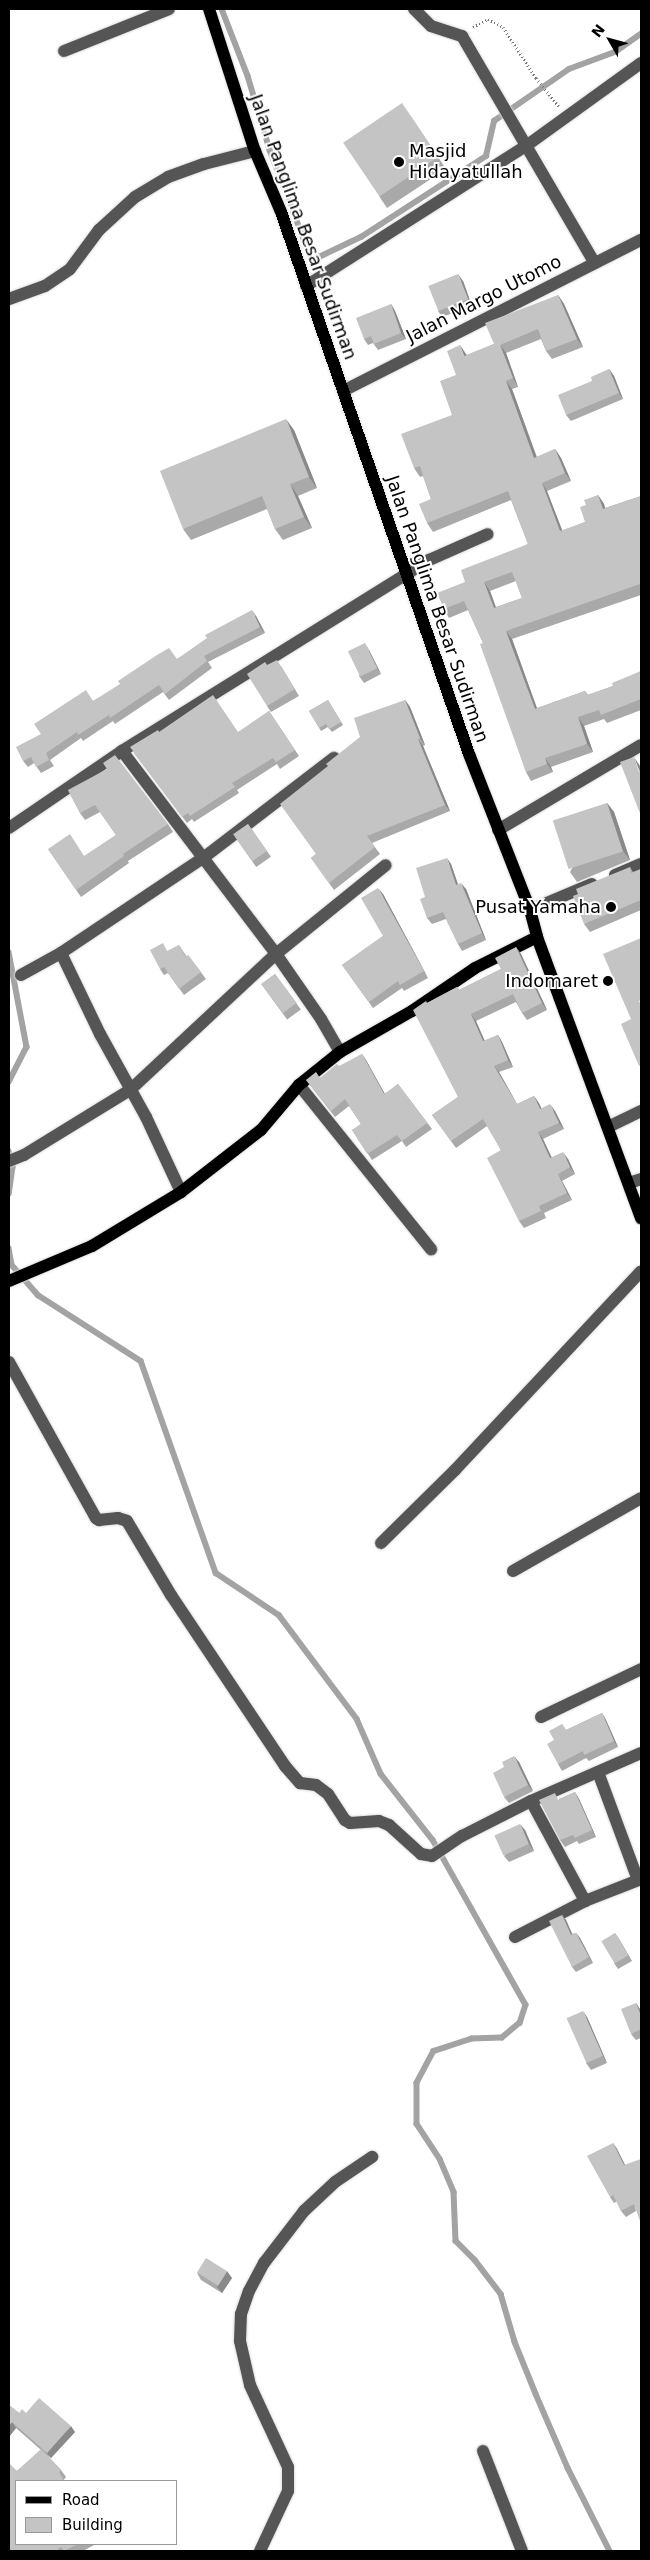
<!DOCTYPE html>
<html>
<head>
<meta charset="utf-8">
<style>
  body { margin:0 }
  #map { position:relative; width:650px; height:2560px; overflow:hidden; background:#fff; font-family:"DejaVu Sans",sans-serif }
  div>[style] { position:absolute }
  .stream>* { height:5.5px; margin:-2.75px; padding:0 2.75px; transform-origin:2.75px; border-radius:2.75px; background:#a3a3a3 }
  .path>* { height:3px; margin-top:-1.5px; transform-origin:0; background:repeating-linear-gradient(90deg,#777 0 1px,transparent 0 3.5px) }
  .roads { filter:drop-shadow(0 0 1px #dbdbdb) drop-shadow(0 0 1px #dbdbdb) }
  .minor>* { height:12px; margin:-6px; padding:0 6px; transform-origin:6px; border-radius:6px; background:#555 }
  .major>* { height:12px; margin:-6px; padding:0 6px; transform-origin:6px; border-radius:6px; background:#000 }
  .wall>* { inset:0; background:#a9a9a9; transform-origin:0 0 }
  .shaded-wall>* { inset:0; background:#898989 }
  .building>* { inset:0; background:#c4c4c4; transform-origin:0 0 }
  .dots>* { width:14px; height:14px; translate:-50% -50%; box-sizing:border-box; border:2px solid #fff; border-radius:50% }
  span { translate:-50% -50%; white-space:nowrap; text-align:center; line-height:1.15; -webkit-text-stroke:4px #fff; paint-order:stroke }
  .poi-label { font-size:18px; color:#000 }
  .left { translate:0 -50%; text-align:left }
  .right { translate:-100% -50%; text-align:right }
  .street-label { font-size:18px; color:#000 }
  .frame { position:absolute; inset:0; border:10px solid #000; pointer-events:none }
  .legend { position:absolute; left:15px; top:2480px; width:162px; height:65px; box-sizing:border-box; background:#fff; border:1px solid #999; margin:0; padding:6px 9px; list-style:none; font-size:15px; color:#000 }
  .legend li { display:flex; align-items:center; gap:10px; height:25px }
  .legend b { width:25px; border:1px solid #999 }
  .north { position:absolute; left:585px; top:15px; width:50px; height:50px; -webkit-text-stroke:4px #fff; paint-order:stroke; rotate:308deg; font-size:14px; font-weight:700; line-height:20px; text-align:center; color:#000 }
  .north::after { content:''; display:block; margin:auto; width:18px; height:22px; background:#000; clip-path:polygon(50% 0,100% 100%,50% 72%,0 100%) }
</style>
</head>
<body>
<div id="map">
  <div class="stream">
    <i style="left:222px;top:9px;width:72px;rotate:68.8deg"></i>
    <i style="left:248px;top:76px;width:77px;rotate:73.4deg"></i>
    <i style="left:270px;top:150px;width:104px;rotate:69.1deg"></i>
    <i style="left:307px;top:247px;width:16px;rotate:40deg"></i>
    <i style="left:319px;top:257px;width:47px;rotate:-25.5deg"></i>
    <i style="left:361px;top:237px;width:149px;rotate:-32.9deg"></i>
    <i style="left:486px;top:156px;width:36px;rotate:-77deg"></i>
    <i style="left:494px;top:121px;width:91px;rotate:-34.7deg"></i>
    <i style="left:569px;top:69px;width:49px;rotate:-20.3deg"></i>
    <i style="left:615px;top:52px;width:32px;rotate:-35deg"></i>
    <i style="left:9px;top:952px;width:97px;rotate:79.3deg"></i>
    <i style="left:27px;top:1047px;width:39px;rotate:117deg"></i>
    <i style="left:9px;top:1151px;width:16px;rotate:76deg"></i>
    <i style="left:13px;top:1167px;width:27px;rotate:98deg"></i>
    <i style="left:9px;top:1248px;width:17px;rotate:80deg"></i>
    <i style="left:12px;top:1265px;width:40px;rotate:49deg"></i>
    <i style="left:38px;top:1295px;width:122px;rotate:32.7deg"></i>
    <i style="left:141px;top:1361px;width:225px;rotate:70.5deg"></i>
    <i style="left:216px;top:1573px;width:76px;rotate:33.7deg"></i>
    <i style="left:279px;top:1615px;width:130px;rotate:53.1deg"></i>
    <i style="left:357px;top:1719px;width:60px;rotate:66.4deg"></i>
    <i style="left:381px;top:1774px;width:84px;rotate:51.8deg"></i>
    <i style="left:433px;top:1840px;width:189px;rotate:60.6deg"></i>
    <i style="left:526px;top:2005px;width:19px;rotate:108deg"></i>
    <i style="left:520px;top:2023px;width:23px;rotate:140deg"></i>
    <i style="left:502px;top:2038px;width:30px;rotate:178deg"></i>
    <i style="left:472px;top:2039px;width:40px;rotate:162deg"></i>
    <i style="left:434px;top:2051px;width:36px;rotate:118deg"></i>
    <i style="left:417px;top:2083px;width:41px;rotate:90deg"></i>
    <i style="left:417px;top:2124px;width:42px;rotate:56.7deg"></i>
    <i style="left:440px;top:2159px;width:36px;rotate:67deg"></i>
    <i style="left:454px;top:2192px;width:49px;rotate:87.7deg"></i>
    <i style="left:456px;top:2241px;width:27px;rotate:45deg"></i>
    <i style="left:475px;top:2260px;width:43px;rotate:52.6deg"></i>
    <i style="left:501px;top:2294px;width:50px;rotate:73.7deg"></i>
    <i style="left:515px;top:2342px;width:56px;rotate:68deg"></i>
    <i style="left:536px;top:2394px;width:81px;rotate:66.6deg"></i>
    <i style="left:568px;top:2468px;width:93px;rotate:63.2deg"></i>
  </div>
  <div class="path">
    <i style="left:473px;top:27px;width:17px;rotate:-28deg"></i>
    <i style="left:488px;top:19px;width:17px;rotate:28deg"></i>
    <i style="left:503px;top:27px;width:61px;rotate:57.1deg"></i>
    <i style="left:536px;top:78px;width:36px;rotate:51deg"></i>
  </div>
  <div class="roads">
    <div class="minor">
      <i style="left:414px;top:9px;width:24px;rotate:45deg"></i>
      <i style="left:431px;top:26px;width:33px;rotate:18deg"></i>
      <i style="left:462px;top:36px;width:262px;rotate:59.7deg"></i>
      <i style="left:64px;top:51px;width:113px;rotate:-21.8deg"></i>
      <i style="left:306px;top:286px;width:261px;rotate:-32.5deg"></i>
      <i style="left:526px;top:146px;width:142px;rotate:-35.8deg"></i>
      <i style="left:9px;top:299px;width:38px;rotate:-20deg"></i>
      <i style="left:45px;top:286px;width:30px;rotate:-34deg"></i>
      <i style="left:70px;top:269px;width:49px;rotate:-53.4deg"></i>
      <i style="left:99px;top:230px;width:49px;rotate:-42.5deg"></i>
      <i style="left:135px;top:197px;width:39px;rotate:-31deg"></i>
      <i style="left:168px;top:177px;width:38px;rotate:-20deg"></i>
      <i style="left:204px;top:164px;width:53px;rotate:-14.3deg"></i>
      <i style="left:343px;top:391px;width:334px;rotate:-26.9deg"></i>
      <i style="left:122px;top:751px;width:255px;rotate:52.8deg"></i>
      <i style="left:276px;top:954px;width:79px;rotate:55.3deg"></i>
      <i style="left:321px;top:1019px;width:38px;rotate:60deg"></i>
      <i style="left:9px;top:828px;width:137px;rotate:-34.3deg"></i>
      <i style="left:122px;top:751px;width:362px;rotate:-31.9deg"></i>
      <i style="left:429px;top:560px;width:64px;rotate:-23.8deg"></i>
      <i style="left:498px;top:830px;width:166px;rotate:-30.7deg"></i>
      <i style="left:615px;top:875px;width:28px;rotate:-23deg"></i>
      <i style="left:530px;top:910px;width:67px;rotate:-22.8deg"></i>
      <i style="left:61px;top:953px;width:90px;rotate:64.3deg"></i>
      <i style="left:100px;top:1034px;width:95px;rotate:61deg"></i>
      <i style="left:146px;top:1117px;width:83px;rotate:65deg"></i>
      <i style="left:21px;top:975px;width:46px;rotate:-28.8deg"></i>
      <i style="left:61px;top:953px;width:171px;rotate:-33.8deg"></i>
      <i style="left:203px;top:858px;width:165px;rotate:-37.4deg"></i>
      <i style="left:299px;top:1085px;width:211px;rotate:51.2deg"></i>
      <i style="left:608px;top:1127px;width:37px;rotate:-26deg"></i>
      <i style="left:9px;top:1161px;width:16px;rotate:-22deg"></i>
      <i style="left:24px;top:1155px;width:124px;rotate:-31.5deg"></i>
      <i style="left:130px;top:1090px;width:200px;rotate:-43deg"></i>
      <i style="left:276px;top:954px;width:141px;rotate:-39deg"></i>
      <i style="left:629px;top:1183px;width:13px;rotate:-18deg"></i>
      <i style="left:9px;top:1362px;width:179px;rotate:60.9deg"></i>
      <i style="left:96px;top:1518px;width:4px;rotate:34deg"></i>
      <i style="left:99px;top:1520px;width:19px;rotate:-6deg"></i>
      <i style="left:118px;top:1518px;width:9px;rotate:18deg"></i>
      <i style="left:127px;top:1521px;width:86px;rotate:59.3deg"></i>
      <i style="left:171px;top:1595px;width:206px;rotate:56.3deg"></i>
      <i style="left:285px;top:1766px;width:23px;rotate:49deg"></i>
      <i style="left:300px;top:1783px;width:16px;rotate:7deg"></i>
      <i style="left:316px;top:1785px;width:15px;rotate:37deg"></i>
      <i style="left:328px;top:1794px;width:31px;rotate:57deg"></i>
      <i style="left:345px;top:1820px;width:6px;rotate:31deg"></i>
      <i style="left:350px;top:1823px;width:29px;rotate:-4deg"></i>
      <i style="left:379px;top:1821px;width:11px;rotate:22deg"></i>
      <i style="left:389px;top:1825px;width:43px;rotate:42.2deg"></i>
      <i style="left:421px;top:1854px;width:11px;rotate:10deg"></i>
      <i style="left:432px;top:1856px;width:36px;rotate:-34deg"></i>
      <i style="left:462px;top:1836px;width:77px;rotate:-26.9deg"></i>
      <i style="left:531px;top:1801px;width:120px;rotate:-23.6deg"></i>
      <i style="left:381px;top:1543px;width:104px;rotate:-44.6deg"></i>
      <i style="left:455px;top:1470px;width:272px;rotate:-46.9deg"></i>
      <i style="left:513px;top:1571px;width:147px;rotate:-29.7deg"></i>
      <i style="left:541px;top:1717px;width:111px;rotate:-25.6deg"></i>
      <i style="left:598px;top:1772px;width:115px;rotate:69.7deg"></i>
      <i style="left:531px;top:1801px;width:114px;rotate:61.6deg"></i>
      <i style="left:515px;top:1937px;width:79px;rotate:-27.2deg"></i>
      <i style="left:585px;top:1901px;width:60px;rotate:-21.4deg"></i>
      <i style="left:483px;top:2451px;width:107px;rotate:68.7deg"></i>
      <i style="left:260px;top:2551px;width:66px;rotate:-65deg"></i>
      <i style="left:288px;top:2491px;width:24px;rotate:-90deg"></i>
      <i style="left:288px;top:2467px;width:90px;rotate:-114.9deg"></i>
      <i style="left:250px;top:2385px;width:45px;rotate:-102.8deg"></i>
      <i style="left:240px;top:2341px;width:27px;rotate:-88deg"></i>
      <i style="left:241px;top:2314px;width:24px;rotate:-71deg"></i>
      <i style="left:249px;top:2291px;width:32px;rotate:-62deg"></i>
      <i style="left:264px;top:2263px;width:66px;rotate:-52.4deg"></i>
      <i style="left:304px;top:2211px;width:42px;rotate:-43.1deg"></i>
      <i style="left:335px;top:2182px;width:45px;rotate:-34deg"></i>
    </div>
    <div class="major">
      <i style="left:209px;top:9px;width:149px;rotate:72.1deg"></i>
      <i style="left:255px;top:151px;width:66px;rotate:66.9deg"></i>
      <i style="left:281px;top:212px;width:574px;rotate:70.87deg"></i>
      <i style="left:469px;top:754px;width:168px;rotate:68.6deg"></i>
      <i style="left:530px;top:910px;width:28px;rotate:75deg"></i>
      <i style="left:537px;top:937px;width:300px;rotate:69.7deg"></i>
      <i style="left:9px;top:1281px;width:90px;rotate:-22.9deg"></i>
      <i style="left:92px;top:1246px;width:104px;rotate:-31.2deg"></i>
      <i style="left:181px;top:1192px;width:101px;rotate:-37.8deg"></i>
      <i style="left:261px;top:1130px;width:59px;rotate:-49.8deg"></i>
      <i style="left:299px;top:1085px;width:53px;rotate:-38.8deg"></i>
      <i style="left:340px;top:1052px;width:83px;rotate:-29.7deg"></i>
      <i style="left:412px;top:1011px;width:76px;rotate:-34.3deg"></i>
      <i style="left:475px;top:968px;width:69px;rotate:-26.6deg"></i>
    </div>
  </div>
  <div class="wall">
    <i style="clip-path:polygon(410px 115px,446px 169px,387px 208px,379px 196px)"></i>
    <i style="clip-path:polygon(463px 281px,472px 306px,442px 317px,438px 311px)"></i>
    <i style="clip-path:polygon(evenodd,558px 295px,564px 304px,583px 347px,552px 359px,546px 351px,541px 339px,506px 353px,518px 387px,512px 389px,537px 457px,555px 449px,561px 458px,571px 481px,547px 491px,562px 531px,585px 522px,586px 505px,598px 495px,604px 504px,605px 508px,641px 496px,641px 595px,512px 639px,537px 708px,585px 691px,588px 695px,613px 686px,641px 671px,641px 710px,607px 723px,604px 719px,584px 726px,593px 752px,551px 767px,553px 772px,531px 781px,526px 772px,483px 643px,468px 610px,449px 618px,444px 609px,465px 582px,528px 544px,511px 500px,433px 532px,427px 523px,431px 499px,423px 476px,420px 477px,414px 468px,452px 415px,456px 375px,466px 354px,467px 355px,494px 344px,558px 295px,516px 581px,522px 598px,496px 607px,490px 591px,516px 581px)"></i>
    <i style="clip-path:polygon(391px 304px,395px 311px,406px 339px,378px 350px,373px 343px,368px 345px,364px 339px)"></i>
    <i style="clip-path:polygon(609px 369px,614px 376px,623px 399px,571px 421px,566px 415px,592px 381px)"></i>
    <i style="clip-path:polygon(294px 430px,317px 488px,298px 496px,312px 528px,283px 540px,275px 529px,267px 509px,191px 540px,183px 529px)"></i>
    <i style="clip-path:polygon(256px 616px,265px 633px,208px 662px,212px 668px,169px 700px,163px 692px,115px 724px,113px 721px,83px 741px,81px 738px,50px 760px,54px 766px,41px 773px,34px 763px,28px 767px,23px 761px,41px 734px,93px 701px,177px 659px)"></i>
    <i style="clip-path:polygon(369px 650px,381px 674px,364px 683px,359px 676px)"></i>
    <i style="clip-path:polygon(267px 665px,281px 666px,299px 696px,271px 712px,267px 706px)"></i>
    <i style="clip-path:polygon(328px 700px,343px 725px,332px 732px,328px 727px,321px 731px,309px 711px)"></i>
    <i style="clip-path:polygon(405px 700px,410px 707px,425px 745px,423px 746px,450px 811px,372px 843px,380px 854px,334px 890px,311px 858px,316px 854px)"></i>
    <i style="clip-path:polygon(269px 711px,299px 756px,280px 769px,277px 764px,237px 790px,239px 793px,194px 822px,192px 819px,187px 823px,134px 753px,159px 732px,239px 732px)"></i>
    <i style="clip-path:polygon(68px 790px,168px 824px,173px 832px,128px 861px,129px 863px,81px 897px,48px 849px,85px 856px,116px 835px,100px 812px,85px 820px,80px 813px)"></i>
    <i style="clip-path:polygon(607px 803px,614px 812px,630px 860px,577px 882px,570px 872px)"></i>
    <i style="left:248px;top:824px;width:40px;height:18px;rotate:55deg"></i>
    <i style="clip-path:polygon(451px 864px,458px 884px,466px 889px,486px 940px,462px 951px,458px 944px,446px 919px,432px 924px,427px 918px,425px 897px)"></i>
    <i style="clip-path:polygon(630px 867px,633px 872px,641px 869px,641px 910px,590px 932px,584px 924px)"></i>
    <i style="clip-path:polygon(383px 894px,428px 978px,404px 991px,402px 988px,373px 1008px,342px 965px,383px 936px)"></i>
    <i style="clip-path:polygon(179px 945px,187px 957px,188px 955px,206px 979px,184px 995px,168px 973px,164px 975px,160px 969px,168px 951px)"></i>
    <i style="clip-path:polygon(516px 947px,521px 954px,547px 1010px,527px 1020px,522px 1013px,516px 1002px,476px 1021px,484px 1041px,498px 1035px,502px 1042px,513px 1067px,499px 1072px,517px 1104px,534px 1096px,541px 1108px,555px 1111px,564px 1129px,543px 1139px,552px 1158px,568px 1159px,575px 1174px,562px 1181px,572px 1200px,544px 1213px,546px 1218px,524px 1228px,519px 1221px,501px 1150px,487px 1126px,456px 1148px,432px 1115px,458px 1097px,427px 1003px,457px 987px,459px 990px,501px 969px)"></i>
    <i style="left:275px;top:974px;width:44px;height:17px;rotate:54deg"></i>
    <i style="clip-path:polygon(362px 1054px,366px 1060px,385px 1094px,398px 1084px,432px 1129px,406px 1147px,402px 1141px,372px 1160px,352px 1130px,361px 1124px,349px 1106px,335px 1117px,306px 1080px,320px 1078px)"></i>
    <i style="clip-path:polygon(602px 1713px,606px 1720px,618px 1747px,589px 1761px,586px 1758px,562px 1771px,558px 1764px,562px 1724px,566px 1730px)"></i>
    <i style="clip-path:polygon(519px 1762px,533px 1791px,509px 1803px,504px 1797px,504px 1767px)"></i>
    <i style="clip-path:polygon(575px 1792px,579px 1799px,596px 1837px,579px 1844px,577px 1841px,565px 1847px,560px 1840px,559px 1799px)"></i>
    <i style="clip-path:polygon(525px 1830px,534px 1851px,509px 1862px,504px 1856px)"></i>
    <i style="clip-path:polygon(562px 1915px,566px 1920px,572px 1934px,576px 1933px,580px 1938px,593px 1963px,576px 1972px,572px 1967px)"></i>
    <i style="clip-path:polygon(615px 1933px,632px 1961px,618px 1969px,614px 1963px)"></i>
    <i style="clip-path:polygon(636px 2003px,641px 2012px,641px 2038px,636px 2040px,631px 2034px)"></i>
    <i style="clip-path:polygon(587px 2017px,607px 2063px,591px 2070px,586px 2063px)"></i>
    <i style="clip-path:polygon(613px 2143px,617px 2149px,625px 2165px,636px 2211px,626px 2217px,621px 2211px,617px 2201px,614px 2203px,610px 2197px)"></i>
    <i style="clip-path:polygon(197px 2273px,232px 2278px,222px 2293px,201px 2280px)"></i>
    <i style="clip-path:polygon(9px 2405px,19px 2413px,26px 2413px,75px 2432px,51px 2458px,47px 2455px,61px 2470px,66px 2477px,16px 2544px,96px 2544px,83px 2551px,9px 2551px,9px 2466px,17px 2471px,41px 2450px,16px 2428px,9px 2437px)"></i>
  </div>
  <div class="shaded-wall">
    <i style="clip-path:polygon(458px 274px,463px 281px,472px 306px,468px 299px)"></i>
    <i style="clip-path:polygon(558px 295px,564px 304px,583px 347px,577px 339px)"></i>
    <i style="clip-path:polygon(391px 304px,395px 311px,406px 339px,401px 333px)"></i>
    <i style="clip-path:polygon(460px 345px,466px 354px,470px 364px,464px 356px)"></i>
    <i style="clip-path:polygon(500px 345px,506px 353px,518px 387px,513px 378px)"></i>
    <i style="clip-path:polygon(609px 369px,614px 376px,623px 399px,619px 393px)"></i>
    <i style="clip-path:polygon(506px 381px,512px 389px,540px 467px,534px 458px)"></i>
    <i style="clip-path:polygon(286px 419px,294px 430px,317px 488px,309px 477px)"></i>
    <i style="clip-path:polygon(555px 449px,561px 458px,571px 481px,565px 473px)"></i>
    <i style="clip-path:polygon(542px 483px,547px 491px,566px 540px,560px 531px)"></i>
    <i style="clip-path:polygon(290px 484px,298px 496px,312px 528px,304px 517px)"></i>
    <i style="clip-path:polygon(598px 495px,604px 504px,608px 518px,603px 509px)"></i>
    <i style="clip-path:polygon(484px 582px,490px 591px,499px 617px,494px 608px)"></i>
    <i style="clip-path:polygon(252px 610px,256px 616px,265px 633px,260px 627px)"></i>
    <i style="clip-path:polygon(506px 631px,512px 639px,540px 717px,535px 709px)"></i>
    <i style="clip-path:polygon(365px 643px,369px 650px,381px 674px,377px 668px)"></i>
    <i style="clip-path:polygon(405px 700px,410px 707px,425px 745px,420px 738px)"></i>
    <i style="clip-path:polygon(578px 717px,584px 726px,593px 752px,587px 744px)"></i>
    <i style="clip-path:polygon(418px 739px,423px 746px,450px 811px,445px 805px)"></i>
    <i style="clip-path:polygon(634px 757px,640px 766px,641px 770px,641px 775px)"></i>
    <i style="clip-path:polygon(545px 758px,551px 767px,553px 772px,547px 764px)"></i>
    <i style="clip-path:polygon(607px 803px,614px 812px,630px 860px,623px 851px)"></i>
    <i style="clip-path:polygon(447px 858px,451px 864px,460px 891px,456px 885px)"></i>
    <i style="clip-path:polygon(461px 883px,466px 889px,486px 940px,482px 933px)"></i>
    <i style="clip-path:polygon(378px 888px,383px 894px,428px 978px,424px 971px)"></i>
    <i style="clip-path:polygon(516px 947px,521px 954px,547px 1010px,542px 1003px)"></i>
    <i style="clip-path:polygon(471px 1014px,476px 1021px,488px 1048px,483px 1041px)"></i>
    <i style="clip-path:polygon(498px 1035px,502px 1042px,513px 1067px,508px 1060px)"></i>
    <i style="clip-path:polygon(362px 1054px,366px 1060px,388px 1100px,384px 1094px)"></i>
    <i style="clip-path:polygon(494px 1066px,499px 1072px,521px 1111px,517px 1104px)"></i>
    <i style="clip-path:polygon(534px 1096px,539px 1103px,545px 1116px,540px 1109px)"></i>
    <i style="clip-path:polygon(550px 1104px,555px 1111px,564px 1129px,559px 1123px)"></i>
    <i style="clip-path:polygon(538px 1132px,543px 1139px,555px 1165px,550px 1158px)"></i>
    <i style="clip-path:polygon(563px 1152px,568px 1159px,575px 1174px,570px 1167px)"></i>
    <i style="clip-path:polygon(558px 1174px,562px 1181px,572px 1200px,567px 1193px)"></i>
    <i style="clip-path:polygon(602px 1713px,606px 1720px,618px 1747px,614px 1741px)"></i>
    <i style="clip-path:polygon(514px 1756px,519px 1762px,533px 1791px,528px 1785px)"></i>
    <i style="clip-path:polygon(575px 1792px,579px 1799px,596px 1837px,592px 1830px)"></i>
    <i style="clip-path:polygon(520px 1824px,525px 1830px,534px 1851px,529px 1844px)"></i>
    <i style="clip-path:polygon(562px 1915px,566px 1920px,575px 1940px,571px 1935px)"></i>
    <i style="clip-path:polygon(576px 1933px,580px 1938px,593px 1963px,589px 1957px)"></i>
    <i style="clip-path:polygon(615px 1933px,619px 1939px,632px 1961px,628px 1955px)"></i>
    <i style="clip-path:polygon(636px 2003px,640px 2009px,641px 2012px,641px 2016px)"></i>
    <i style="clip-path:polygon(583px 2011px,587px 2017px,607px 2063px,603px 2056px)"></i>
    <i style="clip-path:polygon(613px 2143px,617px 2149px,628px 2171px,624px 2165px)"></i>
    <i style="clip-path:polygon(227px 2271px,232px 2278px,222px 2293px,217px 2287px)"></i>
    <i style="clip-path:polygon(12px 2422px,16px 2428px,9px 2437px,9px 2426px)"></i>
    <i style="clip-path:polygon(71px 2426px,75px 2432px,51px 2458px,47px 2453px)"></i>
  </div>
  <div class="building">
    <i style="left:402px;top:103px;width:65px;height:71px;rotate:56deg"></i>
    <i style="left:458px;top:274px;width:27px;height:32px;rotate:68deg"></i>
    <i style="clip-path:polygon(evenodd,558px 295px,577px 339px,546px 351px,538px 329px,500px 345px,513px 378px,506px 381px,534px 458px,555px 449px,565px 473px,542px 483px,560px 531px,585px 522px,580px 507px,586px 505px,584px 500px,598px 495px,603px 509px,641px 496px,641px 586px,640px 584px,506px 631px,535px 709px,585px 691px,587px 695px,613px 686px,612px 683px,641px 671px,641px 699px,601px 715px,599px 710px,578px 717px,587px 744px,545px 758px,547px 764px,526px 772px,480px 644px,483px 643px,464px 601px,444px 609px,437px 593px,465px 582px,461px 570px,528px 544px,508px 491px,427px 523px,419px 504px,431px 499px,420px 466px,414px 468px,401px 434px,452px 415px,440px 381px,456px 375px,447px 351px,460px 345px,464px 356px,494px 344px,485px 323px,558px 295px,512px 572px,522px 598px,494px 608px,484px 582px,512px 572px)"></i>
    <i style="clip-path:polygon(391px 304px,401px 333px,374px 344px,371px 336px,364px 339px,356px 318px)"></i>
    <i style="clip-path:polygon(609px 369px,619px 393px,566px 415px,558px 395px,592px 381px,591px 377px)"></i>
    <i style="clip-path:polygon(286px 419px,309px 477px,290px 484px,304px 517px,275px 529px,262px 496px,183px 529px,160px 471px)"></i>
    <i style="clip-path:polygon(252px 610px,260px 627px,204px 656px,207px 661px,165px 694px,159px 685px,110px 718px,109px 715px,78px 735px,77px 732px,46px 753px,49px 760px,36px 767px,31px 757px,23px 761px,16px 747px,41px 734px,34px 724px,86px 690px,93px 701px,120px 684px,118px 681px,157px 655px,169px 648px,177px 659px,207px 638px,205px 635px)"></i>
    <i style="left:365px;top:643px;width:28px;height:19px;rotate:64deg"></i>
    <i style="clip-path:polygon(277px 660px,295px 689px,267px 706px,247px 674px,265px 662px,267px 665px)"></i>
    <i style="clip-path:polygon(213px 695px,238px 732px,269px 711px,295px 750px,276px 762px,273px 758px,232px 783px,235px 787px,190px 816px,188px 813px,182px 817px,130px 747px,158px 730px,159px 732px)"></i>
    <i style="clip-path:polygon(328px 700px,341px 722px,329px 729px,326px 724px,319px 728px,309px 711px)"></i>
    <i style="clip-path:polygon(405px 700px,420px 738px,418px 739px,445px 805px,367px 836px,375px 847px,329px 883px,311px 858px,316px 854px,280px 804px,328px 766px,326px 764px,360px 737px,354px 718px)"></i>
    <i style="clip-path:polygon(115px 755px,168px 824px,123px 854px,124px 856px,76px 890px,48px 849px,70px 834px,84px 856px,116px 835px,95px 805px,80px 813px,68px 790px,107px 769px,103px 763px)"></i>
    <i style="clip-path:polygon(634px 757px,639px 772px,641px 772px,641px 816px,620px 762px)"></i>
    <i style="left:607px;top:803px;width:51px;height:57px;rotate:72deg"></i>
    <i style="left:248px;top:824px;width:33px;height:18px;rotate:55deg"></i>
    <i style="clip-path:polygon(447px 858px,456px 885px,461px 883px,482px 933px,458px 944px,443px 912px,427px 918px,420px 899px,425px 897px,416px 868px)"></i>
    <i style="clip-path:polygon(630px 867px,631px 873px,641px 869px,641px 900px,584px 924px,573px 896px,578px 894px,576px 889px)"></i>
    <i style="clip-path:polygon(378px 888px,424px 971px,400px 985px,398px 981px,369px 1002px,342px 965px,383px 936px,361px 898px)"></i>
    <i style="clip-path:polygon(641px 938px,641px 1000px,639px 1001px,641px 1005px,641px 1065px,639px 1066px,621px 1024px,631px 1019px,603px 954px)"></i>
    <i style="clip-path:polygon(163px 943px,167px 951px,179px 945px,186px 957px,188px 955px,201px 972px,179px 989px,164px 967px,160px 969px,150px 950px)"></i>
    <i style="clip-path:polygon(516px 947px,542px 1003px,522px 1013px,513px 994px,471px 1014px,483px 1041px,498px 1035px,508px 1060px,494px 1066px,517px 1104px,534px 1096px,540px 1109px,550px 1104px,559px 1123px,538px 1132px,550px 1158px,563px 1152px,570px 1167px,558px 1174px,567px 1193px,539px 1206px,541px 1211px,519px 1221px,487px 1158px,501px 1150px,483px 1119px,451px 1141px,432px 1115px,458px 1097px,413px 1010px,426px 1001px,427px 1003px,457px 987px,459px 990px,501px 969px,495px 958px)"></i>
    <i style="left:275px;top:974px;width:36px;height:17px;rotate:53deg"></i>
    <i style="clip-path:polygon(362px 1054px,384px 1094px,398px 1084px,427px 1123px,402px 1141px,397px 1135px,367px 1154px,352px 1130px,361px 1124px,345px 1099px,331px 1111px,306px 1080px,316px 1072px,320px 1078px,337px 1064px,339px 1066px)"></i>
    <i style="clip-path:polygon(602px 1713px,614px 1741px,584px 1755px,583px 1751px,558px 1764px,547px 1744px,554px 1740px,549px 1731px,562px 1724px,566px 1730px)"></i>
    <i style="clip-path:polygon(514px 1756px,528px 1785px,504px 1797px,493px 1773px,504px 1767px,502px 1762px)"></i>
    <i style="clip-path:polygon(575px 1792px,592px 1830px,575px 1838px,573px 1835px,560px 1840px,539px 1800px,555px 1793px,558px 1800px)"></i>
    <i style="left:520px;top:1824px;width:22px;height:28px;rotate:66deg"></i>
    <i style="clip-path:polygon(562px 1915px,571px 1935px,576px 1933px,589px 1957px,572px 1967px,549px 1921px)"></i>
    <i style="left:615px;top:1933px;width:26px;height:16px;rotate:59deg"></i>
    <i style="clip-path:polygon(636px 2003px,641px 2016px,641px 2029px,631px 2034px,621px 2009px)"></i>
    <i style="left:583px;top:2011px;width:49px;height:18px;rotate:66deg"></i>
    <i style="clip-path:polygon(613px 2143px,624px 2165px,641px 2159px,641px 2224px,634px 2204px,621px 2211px,613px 2195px,610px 2197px,587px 2156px)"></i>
    <i style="left:206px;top:2258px;width:25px;height:17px;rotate:32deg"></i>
    <i style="clip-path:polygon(39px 2398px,71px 2426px,47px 2453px,12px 2422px,9px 2426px,9px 2405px,19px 2413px,18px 2415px,22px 2409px,26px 2413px)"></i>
    <i style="clip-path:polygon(41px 2449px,61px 2470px,59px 2472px,64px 2481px,16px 2481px,16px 2544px,78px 2544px,64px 2551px,61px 2547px,56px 2551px,9px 2551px,9px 2523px,10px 2521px,9px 2520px,9px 2466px,10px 2464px,17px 2471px)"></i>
  </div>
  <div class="dots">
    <i style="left:399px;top:162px;background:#000"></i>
    <i style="left:611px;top:907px;background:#000"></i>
    <i style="left:608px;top:981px;background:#000"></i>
  </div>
  <div class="poi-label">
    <span class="left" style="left:409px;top:162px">Masjid<br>Hidayatullah</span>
    <span class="right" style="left:601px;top:907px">Pusat Yamaha</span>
    <span class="right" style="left:598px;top:981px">Indomaret</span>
  </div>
  <div class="street-label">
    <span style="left:303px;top:227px;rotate:70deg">Jalan Panglima Besar Sudirman</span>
    <span style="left:484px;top:299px;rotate:-27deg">Jalan Margo Utomo</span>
    <span style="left:437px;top:609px;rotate:71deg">Jalan Panglima Besar Sudirman</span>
  </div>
  <div class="frame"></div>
  <ul class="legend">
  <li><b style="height:6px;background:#000"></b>Road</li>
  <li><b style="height:14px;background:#c4c4c4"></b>Building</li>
  </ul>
  <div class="north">N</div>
</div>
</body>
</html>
